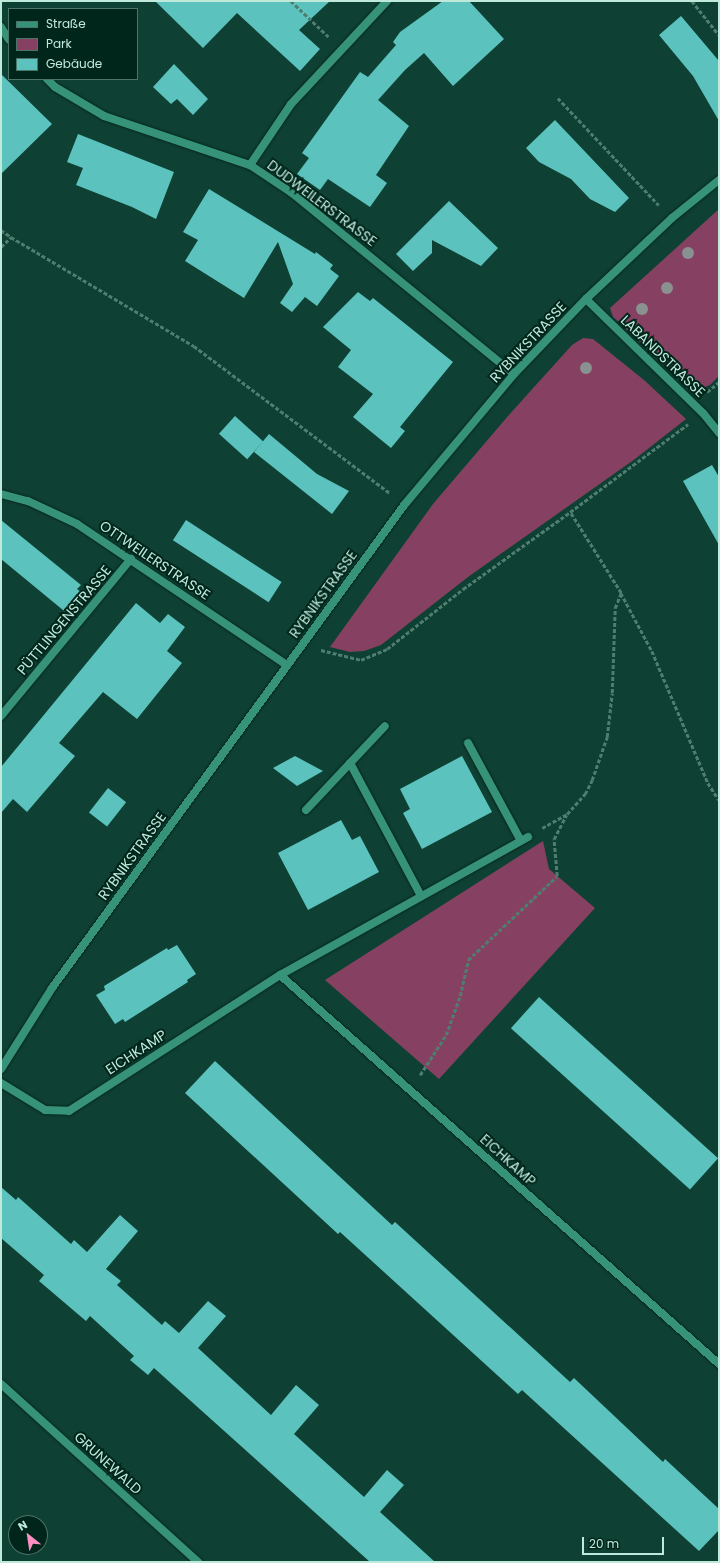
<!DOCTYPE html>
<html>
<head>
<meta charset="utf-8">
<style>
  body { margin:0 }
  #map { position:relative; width:720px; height:1563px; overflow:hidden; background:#0e4133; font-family:Poppins,sans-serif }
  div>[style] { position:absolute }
  .green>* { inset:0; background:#864162 }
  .building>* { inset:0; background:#5bc2be; transform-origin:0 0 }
  .path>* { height:2.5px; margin-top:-1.25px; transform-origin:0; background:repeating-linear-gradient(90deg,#4e7e6f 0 4px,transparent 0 6px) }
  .roads { filter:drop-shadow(0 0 1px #07251c) drop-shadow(0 0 1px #07251c) }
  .lane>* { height:8px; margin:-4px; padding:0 4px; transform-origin:4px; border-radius:4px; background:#369379 }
  .street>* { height:8px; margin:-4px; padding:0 4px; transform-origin:4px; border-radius:4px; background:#369379 }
  .trees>* { width:12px; height:12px; margin:-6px; border-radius:50%; background:#8a9191 }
  span { translate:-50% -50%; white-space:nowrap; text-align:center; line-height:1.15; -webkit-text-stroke:4px #00261c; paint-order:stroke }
  .street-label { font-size:14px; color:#bfe9da }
  .frame { position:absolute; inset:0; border:2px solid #bfe9da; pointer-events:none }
  .legend { position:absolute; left:8px; top:8px; width:130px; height:72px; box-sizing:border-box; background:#00261c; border:1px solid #4c7468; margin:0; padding:5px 7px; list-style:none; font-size:12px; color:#bfe9da }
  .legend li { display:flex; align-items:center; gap:8px; height:20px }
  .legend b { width:20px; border:1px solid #4c7468 }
  .north { position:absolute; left:8px; top:1515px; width:40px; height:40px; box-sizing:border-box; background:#00261c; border:1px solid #4c7468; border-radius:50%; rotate:330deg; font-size:11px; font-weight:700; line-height:16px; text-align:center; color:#bfe9da }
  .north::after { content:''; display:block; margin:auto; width:14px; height:18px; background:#fc8fc2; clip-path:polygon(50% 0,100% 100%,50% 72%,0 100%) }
  .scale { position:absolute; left:582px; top:1537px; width:82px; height:18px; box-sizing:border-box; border:2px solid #bfe9da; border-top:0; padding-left:5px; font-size:12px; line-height:14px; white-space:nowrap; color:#bfe9da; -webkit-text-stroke:3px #00261c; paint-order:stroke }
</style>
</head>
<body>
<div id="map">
  <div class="green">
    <i style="clip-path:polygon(719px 209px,719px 376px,710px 385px,694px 391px,613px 317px,610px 308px)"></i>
    <i style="clip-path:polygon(583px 338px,593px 339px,644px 380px,686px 419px,635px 459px,468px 577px,381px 645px,364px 651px,350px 652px,330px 647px,433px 504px,508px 416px,572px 345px)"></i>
    <i style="clip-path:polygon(543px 841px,549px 869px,595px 908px,439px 1079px,325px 980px)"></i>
  </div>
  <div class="building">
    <i style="clip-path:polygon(155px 1px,330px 1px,299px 30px,320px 49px,300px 71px,237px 13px,203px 48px)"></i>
    <i style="clip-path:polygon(443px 1px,469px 1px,504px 39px,453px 86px,424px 53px,405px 70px,378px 100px,409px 126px,376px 175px,387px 183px,370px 207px,328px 179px,320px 190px,297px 174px,309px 158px,302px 153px,360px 72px,368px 77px,396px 45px,393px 42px,400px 32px)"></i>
    <i style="clip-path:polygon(681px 16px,719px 61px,719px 121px,693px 76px,659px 35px)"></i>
    <i style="clip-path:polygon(174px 64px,208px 99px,193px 115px,177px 99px,171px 104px,153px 87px)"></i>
    <i style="clip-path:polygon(1px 74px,52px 124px,1px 174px)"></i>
    <i style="clip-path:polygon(555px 120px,629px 198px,615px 212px,590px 199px,571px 179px,539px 162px,526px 148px)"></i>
    <i style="clip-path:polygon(78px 134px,174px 172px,156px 219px,132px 207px,76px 185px,83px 168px,67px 162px)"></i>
    <i style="clip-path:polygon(209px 189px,315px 254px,316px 252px,333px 265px,330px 269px,339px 276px,317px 306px,305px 297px,292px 312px,280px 303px,293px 284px,278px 242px,244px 298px,185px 261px,198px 240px,183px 232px)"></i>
    <i style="clip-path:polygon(449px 201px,498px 248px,481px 266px,432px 240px,432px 253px,413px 271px,396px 254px)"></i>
    <i style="clip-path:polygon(358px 292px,370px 301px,373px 298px,453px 362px,400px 427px,405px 431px,391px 448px,353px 417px,373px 394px,338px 367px,351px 350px,323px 327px)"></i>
    <i style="left:235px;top:416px;width:38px;height:24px;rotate:42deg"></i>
    <i style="clip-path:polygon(269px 434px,317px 474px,349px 491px,332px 514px,254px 452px)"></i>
    <i style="clip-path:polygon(712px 465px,719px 477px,719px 545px,683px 481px)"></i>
    <i style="clip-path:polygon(1px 520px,81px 585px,77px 589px,85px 595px,69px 615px,1px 559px)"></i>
    <i style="left:186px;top:520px;width:114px;height:24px;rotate:33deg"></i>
    <i style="clip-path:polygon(136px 603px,160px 623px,168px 614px,185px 627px,167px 651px,182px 663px,137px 719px,103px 692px,59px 743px,75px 756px,27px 812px,13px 799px,1px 813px,1px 767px)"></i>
    <i style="clip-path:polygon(295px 756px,323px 771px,297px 786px,273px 768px)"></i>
    <i style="clip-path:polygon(462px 756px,492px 812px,422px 849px,403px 813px,410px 809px,400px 789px)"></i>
    <i style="left:108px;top:788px;width:23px;height:31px;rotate:38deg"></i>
    <i style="clip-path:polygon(341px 820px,352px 840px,360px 836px,379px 872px,308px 910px,278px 853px)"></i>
    <i style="clip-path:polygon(177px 945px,196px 974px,187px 980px,188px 982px,125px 1022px,123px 1019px,115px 1024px,96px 995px,105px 990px,104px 986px,167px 948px,168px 950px)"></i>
    <i style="left:539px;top:997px;width:241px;height:42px;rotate:42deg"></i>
    <i style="clip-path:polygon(215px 1061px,392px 1225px,395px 1222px,570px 1382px,574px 1378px,663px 1462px,665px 1459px,719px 1509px,719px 1530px,699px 1551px,522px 1390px,518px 1394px,340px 1232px,338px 1234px,185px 1093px)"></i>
    <i style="clip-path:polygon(1px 1187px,16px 1200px,18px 1197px,71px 1244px,74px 1240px,87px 1252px,120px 1215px,138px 1231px,106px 1269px,121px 1281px,117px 1285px,162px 1325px,165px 1321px,179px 1333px,208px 1301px,226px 1316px,198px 1348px,271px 1415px,296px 1385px,319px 1405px,294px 1434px,364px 1497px,387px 1470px,404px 1485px,380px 1512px,435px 1562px,370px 1562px,154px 1368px,148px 1375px,130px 1360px,134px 1356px,90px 1316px,86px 1321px,39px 1281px,44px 1275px,1px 1238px)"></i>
  </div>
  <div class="path">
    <i style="left:291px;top:1px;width:52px;rotate:43.5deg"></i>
    <i style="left:692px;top:1px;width:43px;rotate:51.5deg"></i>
    <i style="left:558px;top:98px;width:147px;rotate:46.7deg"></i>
    <i style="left:1px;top:230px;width:12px;rotate:35deg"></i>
    <i style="left:1px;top:247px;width:14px;rotate:-45deg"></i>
    <i style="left:11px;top:237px;width:213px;rotate:30.8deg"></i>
    <i style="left:194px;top:346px;width:245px;rotate:36.9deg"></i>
    <i style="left:707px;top:392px;width:16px;rotate:-40deg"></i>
    <i style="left:621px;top:593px;width:66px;rotate:61.9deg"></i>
    <i style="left:652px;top:651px;width:143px;rotate:67deg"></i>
    <i style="left:708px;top:783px;width:20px;rotate:57deg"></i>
    <i style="left:321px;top:650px;width:41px;rotate:14deg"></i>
    <i style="left:361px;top:660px;width:28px;rotate:-23deg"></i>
    <i style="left:387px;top:649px;width:97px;rotate:-38.3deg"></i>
    <i style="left:463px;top:589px;width:132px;rotate:-35.7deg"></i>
    <i style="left:542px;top:828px;width:29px;rotate:-29deg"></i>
    <i style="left:567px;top:814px;width:27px;rotate:-48deg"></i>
    <i style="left:585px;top:794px;width:16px;rotate:-63deg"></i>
    <i style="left:592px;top:780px;width:46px;rotate:-70.8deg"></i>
    <i style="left:607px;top:737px;width:44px;rotate:-83.5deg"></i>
    <i style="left:612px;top:693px;width:85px;rotate:-88deg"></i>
    <i style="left:615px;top:608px;width:16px;rotate:-68deg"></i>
    <i style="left:621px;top:593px;width:96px;rotate:-122.2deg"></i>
    <i style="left:570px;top:512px;width:147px;rotate:-36.7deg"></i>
    <i style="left:420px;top:1075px;width:48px;rotate:-57deg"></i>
    <i style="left:446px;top:1035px;width:41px;rotate:-70.3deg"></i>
    <i style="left:460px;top:996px;width:37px;rotate:-77deg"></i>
    <i style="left:468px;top:960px;width:122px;rotate:-43.3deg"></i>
    <i style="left:557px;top:876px;width:37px;rotate:-95deg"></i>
    <i style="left:554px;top:839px;width:27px;rotate:-63deg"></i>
  </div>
  <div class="roads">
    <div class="lane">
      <i style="left:468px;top:743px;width:111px;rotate:61.6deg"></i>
      <i style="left:350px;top:763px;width:151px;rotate:61.9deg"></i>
      <i style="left:306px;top:810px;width:115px;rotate:-46.8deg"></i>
    </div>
    <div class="street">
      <i style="left:1px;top:27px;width:15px;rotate:58deg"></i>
      <i style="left:47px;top:79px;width:11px;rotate:45deg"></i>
      <i style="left:55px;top:87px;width:57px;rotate:30.6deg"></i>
      <i style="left:104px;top:116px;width:154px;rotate:18.6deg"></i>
      <i style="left:250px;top:165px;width:50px;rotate:33.7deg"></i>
      <i style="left:292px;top:193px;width:286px;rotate:39.2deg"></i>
      <i style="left:250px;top:165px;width:73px;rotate:-56.1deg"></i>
      <i style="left:291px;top:104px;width:141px;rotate:-47deg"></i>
      <i style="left:586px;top:299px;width:163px;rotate:44.3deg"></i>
      <i style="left:703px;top:413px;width:26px;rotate:51deg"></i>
      <i style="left:1px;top:494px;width:28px;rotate:15deg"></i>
      <i style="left:28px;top:501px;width:54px;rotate:25.1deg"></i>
      <i style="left:77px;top:524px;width:253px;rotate:33.9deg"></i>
      <i style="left:1px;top:716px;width:204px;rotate:-50.4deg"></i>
      <i style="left:280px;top:975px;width:587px;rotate:41.54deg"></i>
      <i style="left:1px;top:1069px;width:96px;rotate:-57.8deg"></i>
      <i style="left:52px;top:988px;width:599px;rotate:-53.9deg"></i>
      <i style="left:405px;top:504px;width:170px;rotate:-50deg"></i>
      <i style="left:514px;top:374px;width:104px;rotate:-46.2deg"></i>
      <i style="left:586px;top:299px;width:118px;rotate:-43.3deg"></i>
      <i style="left:672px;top:218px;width:60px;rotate:-39deg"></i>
      <i style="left:1px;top:1083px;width:52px;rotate:31.5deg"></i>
      <i style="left:45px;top:1110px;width:24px;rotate:2deg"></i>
      <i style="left:69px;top:1111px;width:251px;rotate:-32.8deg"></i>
      <i style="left:280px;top:975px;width:284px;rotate:-29.1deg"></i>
      <i style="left:1px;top:1384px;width:266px;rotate:42.1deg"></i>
    </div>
  </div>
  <div class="trees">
    <i style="left:688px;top:253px"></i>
    <i style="left:667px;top:288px"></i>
    <i style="left:642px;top:309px"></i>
    <i style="left:586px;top:368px"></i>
  </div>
  <div class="street-label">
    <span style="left:322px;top:203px;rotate:37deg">DUDWEILERSTRASSE</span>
    <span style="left:528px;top:342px;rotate:-47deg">RYBNIKSTRASSE</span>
    <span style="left:663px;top:356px;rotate:44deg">LABANDSTRASSE</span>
    <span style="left:155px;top:560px;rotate:34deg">OTTWEILERSTRASSE</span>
    <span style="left:323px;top:594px;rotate:-54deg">RYBNIKSTRASSE</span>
    <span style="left:64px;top:620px;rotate:-50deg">PÜTTLINGENSTRASSE</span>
    <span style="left:132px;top:856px;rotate:-54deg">RYBNIKSTRASSE</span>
    <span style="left:136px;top:1052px;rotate:-33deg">EICHKAMP</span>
    <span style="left:508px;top:1160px;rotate:42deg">EICHKAMP</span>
    <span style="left:108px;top:1463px;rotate:42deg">GRUNEWALD</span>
  </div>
  <div class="frame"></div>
  <ul class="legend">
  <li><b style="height:5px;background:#369379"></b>Straße</li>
  <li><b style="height:11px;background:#864162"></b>Park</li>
  <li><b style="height:11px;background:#5bc2be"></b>Gebäude</li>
  </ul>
  <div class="north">N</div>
  <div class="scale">20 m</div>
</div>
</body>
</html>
